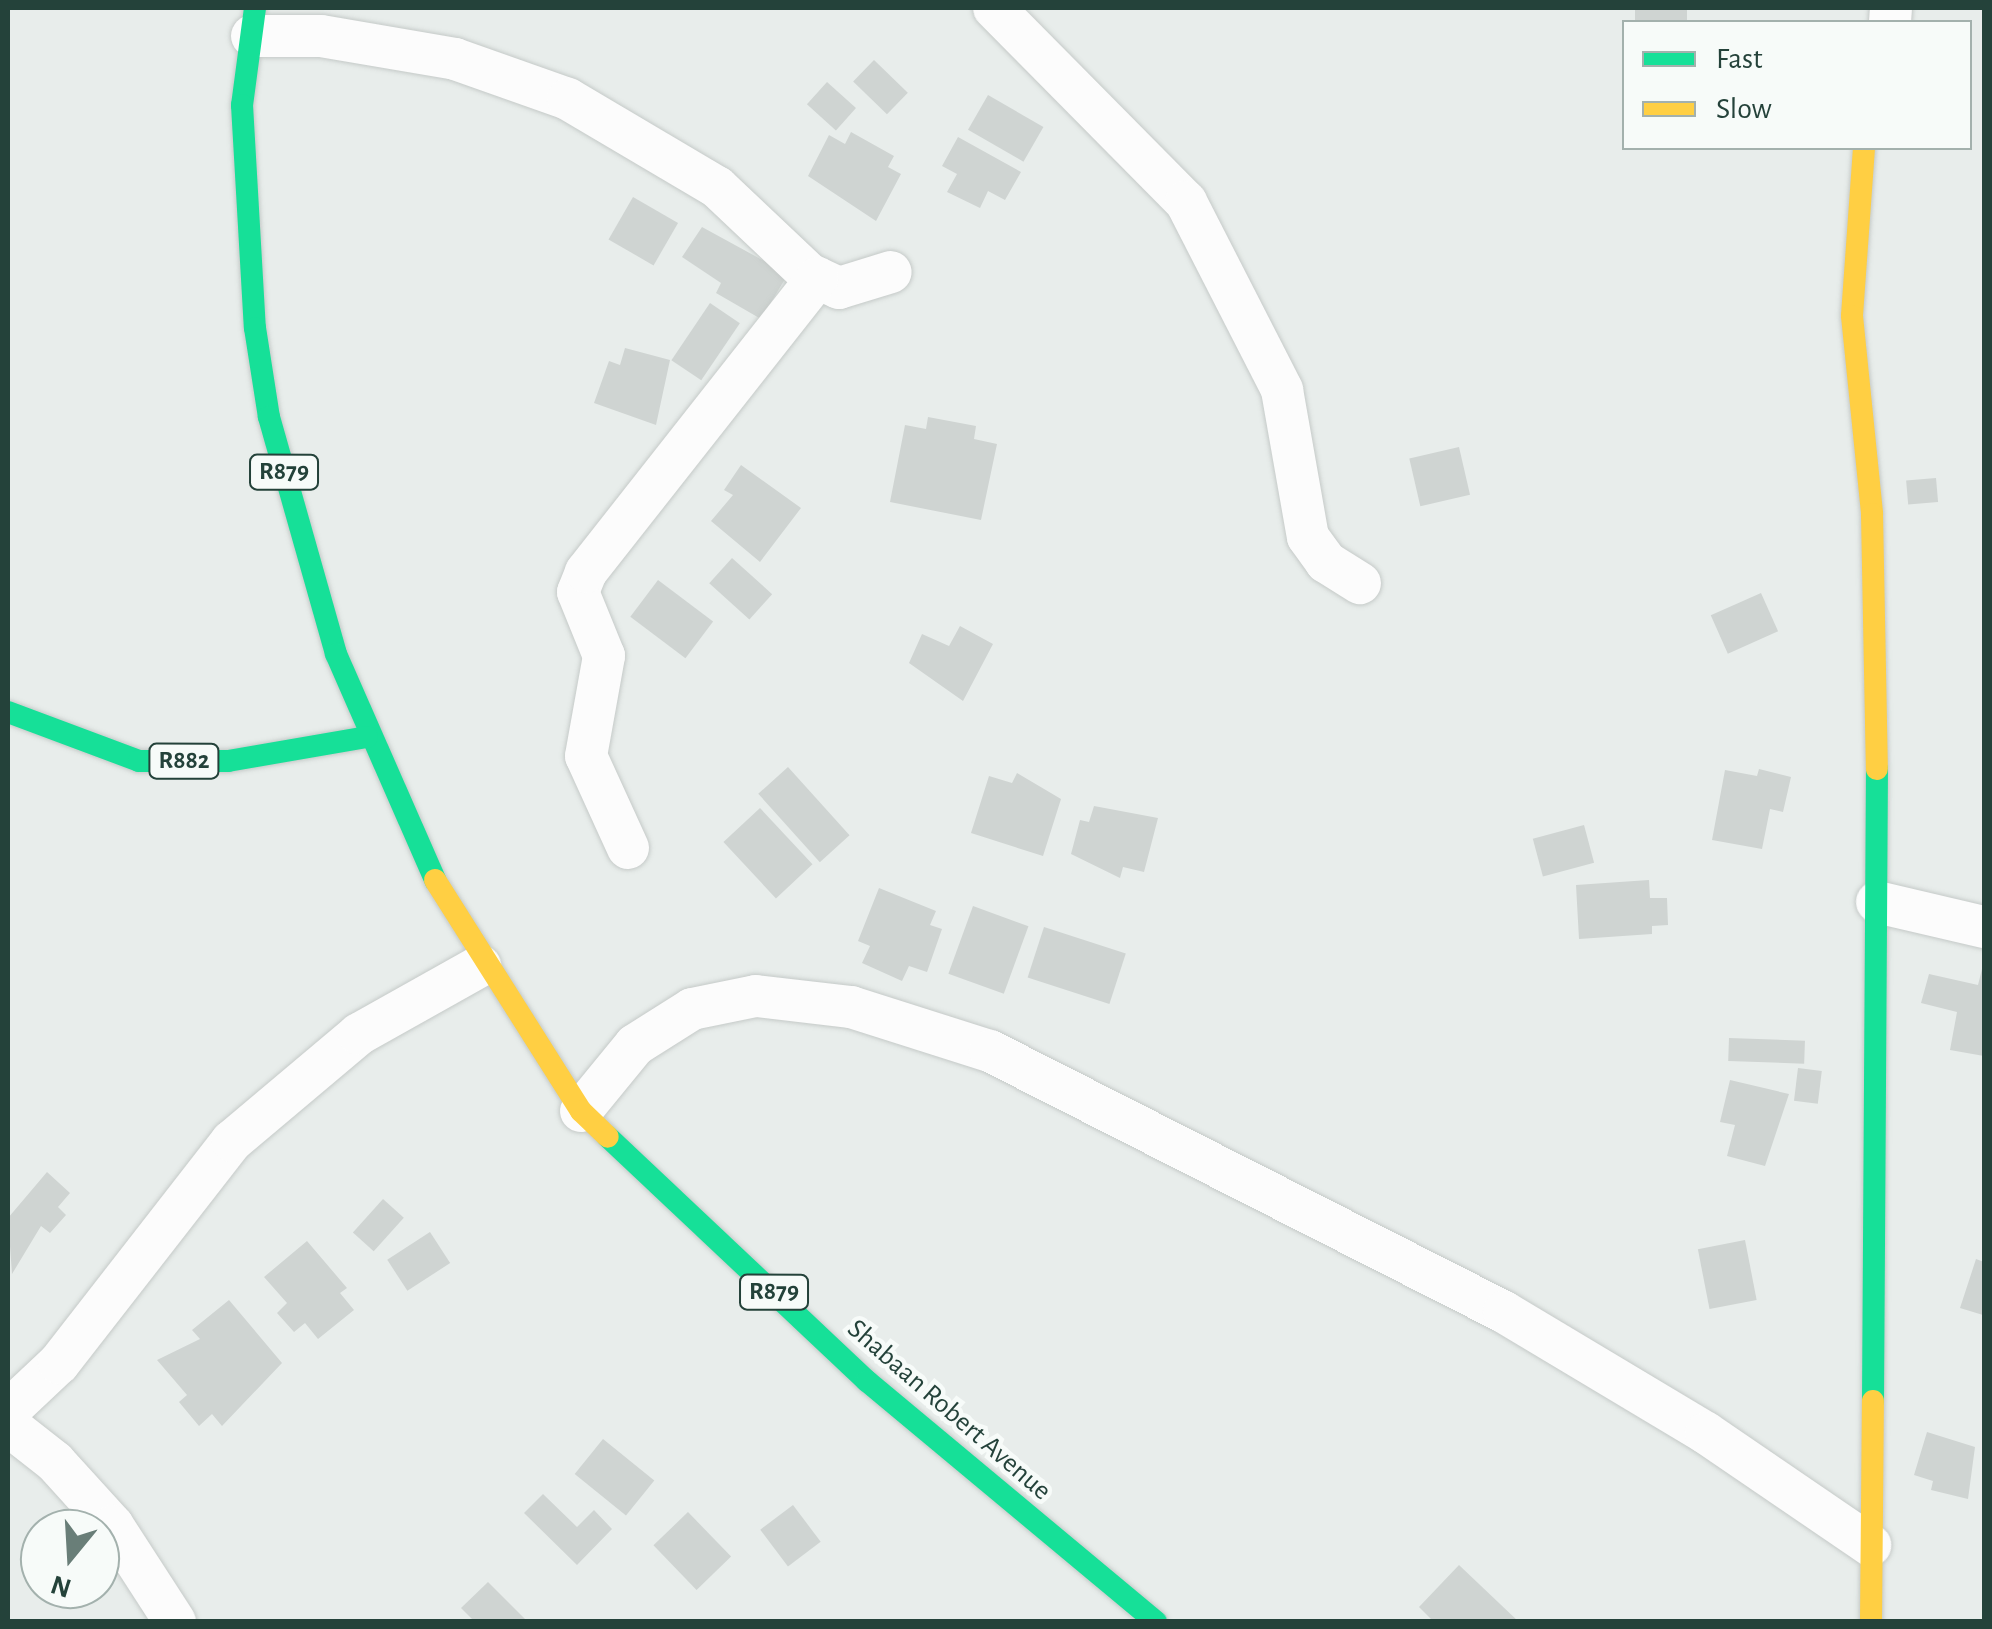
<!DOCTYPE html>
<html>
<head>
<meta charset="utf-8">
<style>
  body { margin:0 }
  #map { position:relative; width:1992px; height:1629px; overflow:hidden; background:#e8edeb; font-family:"Alegreya Sans",sans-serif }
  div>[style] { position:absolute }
  .building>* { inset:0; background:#cfd4d2; transform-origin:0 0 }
  .roads { filter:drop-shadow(0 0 2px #c5cac8) drop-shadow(0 0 2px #c5cac8) }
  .street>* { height:42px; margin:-21px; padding:0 21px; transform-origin:21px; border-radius:21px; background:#fcfcfc }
  .fast>* { height:22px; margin:-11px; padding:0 11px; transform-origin:11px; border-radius:11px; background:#16e098 }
  .slow>* { height:22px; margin:-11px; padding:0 11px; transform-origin:11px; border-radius:11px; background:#ffcf43 }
  span { translate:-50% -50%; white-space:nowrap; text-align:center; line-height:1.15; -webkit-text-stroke:9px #f7fbf9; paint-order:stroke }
  .shield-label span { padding:2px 8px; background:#f7fbf9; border:2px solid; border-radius:8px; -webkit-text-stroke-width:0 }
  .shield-label { font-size:25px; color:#24423a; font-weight:700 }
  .street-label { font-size:28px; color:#24423a }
  .frame { position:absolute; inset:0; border:10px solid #24423a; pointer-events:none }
  .legend { position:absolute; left:1622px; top:20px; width:350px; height:130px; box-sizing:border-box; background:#f7fbf9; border:2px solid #a3b1ad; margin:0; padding:12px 18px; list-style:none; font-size:30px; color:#24423a }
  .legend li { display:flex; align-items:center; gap:20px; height:50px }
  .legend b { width:50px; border:2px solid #a3b1ad }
  .north { position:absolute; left:20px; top:1509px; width:100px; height:100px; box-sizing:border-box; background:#f7fbf9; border:2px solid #a3b1ad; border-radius:50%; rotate:198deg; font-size:28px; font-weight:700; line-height:40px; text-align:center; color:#24423a }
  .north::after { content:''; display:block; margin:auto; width:35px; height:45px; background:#697e78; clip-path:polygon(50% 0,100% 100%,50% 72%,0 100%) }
</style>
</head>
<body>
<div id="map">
  <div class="building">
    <i style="left:1635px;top:8px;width:52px;height:14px"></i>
    <i style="left:874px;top:60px;width:47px;height:30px;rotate:44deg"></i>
    <i style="left:827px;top:82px;width:39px;height:30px;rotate:42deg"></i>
    <i style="left:988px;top:95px;width:64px;height:40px;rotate:30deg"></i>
    <i style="clip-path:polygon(851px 132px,894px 156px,888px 167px,901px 174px,876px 221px,808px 176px,829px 135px,845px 144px)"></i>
    <i style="clip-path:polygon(958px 137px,1021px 172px,1005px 200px,988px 191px,980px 208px,947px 192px,957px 174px,942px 166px)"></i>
    <i style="left:633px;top:197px;width:52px;height:49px;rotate:30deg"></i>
    <i style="clip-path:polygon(702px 227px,788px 274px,761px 319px,716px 293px,721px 283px,682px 257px)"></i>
    <i style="left:710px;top:303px;width:36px;height:69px;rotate:34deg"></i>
    <i style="clip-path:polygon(625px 348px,670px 360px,656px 425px,594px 403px,609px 361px,620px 365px)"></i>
    <i style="clip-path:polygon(928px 417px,976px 426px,974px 439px,997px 444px,981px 520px,890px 502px,905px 425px,926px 429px)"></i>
    <i style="left:1459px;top:447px;width:49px;height:51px;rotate:77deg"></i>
    <i style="clip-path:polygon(741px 465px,801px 508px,760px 562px,711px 521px,733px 495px,724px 490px)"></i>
    <i style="left:1936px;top:478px;width:24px;height:30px;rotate:85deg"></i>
    <i style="left:732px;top:558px;width:54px;height:34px;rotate:42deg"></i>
    <i style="left:658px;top:580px;width:69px;height:46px;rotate:37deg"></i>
    <i style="left:1761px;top:593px;width:42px;height:55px;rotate:66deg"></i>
    <i style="clip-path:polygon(960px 626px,993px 644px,963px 701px,909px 663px,922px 634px,949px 646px)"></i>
    <i style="left:788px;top:767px;width:92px;height:40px;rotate:48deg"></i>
    <i style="clip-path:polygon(1759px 769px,1791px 777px,1783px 812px,1770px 809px,1762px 849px,1712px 840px,1725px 770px,1757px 776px)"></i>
    <i style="clip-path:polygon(1017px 773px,1061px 799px,1043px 856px,971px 833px,989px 776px,1012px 783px)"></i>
    <i style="clip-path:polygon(1094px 806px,1158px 818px,1144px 872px,1123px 867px,1120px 878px,1071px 854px,1080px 820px,1089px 822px)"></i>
    <i style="left:760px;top:808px;width:77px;height:50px;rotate:47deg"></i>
    <i style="left:1584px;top:825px;width:39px;height:53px;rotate:75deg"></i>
    <i style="clip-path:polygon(1649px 880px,1650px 898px,1667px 898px,1668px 925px,1652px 926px,1652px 934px,1579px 939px,1576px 885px)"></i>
    <i style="clip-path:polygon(879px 888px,936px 911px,930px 925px,942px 929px,927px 972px,909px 966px,902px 981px,862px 963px,870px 946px,858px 941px)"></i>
    <i style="left:973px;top:906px;width:59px;height:72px;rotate:20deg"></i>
    <i style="left:1044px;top:927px;width:86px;height:53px;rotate:18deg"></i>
    <i style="clip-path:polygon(1984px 961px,1984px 1056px,1950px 1050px,1957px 1012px,1921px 1003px,1929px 974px,1978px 985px)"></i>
    <i style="left:1729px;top:1038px;width:76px;height:23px;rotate:2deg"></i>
    <i style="left:1798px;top:1068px;width:24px;height:33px;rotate:7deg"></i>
    <i style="clip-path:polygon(1730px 1080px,1789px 1094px,1765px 1166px,1727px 1156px,1735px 1125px,1720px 1122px)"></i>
    <i style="clip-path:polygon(47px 1172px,70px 1193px,58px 1207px,66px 1215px,50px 1233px,41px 1226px,12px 1274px,8px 1218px)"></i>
    <i style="left:383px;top:1199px;width:28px;height:45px;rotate:42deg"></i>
    <i style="left:430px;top:1232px;width:37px;height:51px;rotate:57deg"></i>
    <i style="left:1745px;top:1240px;width:61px;height:48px;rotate:79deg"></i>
    <i style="clip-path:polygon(307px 1241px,347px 1288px,340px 1293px,354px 1310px,318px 1339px,305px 1323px,294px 1332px,277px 1313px,287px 1303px,264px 1277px)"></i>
    <i style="clip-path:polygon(1976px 1259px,1984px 1262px,1984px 1329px,1983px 1315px,1960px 1308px)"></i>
    <i style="clip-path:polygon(229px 1300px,282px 1363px,222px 1426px,212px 1414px,199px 1426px,179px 1402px,187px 1395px,157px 1360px,200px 1339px,192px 1330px)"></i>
    <i style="clip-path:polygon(1927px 1432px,1975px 1447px,1968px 1499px,1931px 1490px,1933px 1481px,1914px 1475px)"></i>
    <i style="left:603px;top:1439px;width:66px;height:45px;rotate:39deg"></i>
    <i style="clip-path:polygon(543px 1494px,577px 1527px,594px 1510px,612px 1529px,577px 1565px,524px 1513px)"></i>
    <i style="left:793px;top:1505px;width:46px;height:41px;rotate:53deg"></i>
    <i style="left:688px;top:1512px;width:62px;height:48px;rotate:46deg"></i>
    <i style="clip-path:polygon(1459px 1565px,1519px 1622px,1434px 1622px,1419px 1607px)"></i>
    <i style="clip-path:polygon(488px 1582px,526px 1620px,524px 1622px,475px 1622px,461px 1608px)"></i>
  </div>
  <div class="roads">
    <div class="street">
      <i style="left:994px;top:8px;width:273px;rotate:45.3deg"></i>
      <i style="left:1186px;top:202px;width:211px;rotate:62.9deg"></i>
      <i style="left:1282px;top:390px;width:149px;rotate:80deg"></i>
      <i style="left:1308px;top:537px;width:31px;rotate:54deg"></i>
      <i style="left:1326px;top:562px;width:40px;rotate:32deg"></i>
      <i style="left:1890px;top:22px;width:14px;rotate:-86deg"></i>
      <i style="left:252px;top:36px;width:69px"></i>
      <i style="left:321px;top:36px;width:136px;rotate:9.7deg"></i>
      <i style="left:455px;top:59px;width:120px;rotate:19.5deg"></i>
      <i style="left:568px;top:99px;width:173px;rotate:30.6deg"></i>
      <i style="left:717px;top:187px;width:127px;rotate:43.4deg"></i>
      <i style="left:809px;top:274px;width:33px;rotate:25deg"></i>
      <i style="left:839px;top:288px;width:54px;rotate:-17.1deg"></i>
      <i style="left:628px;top:848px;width:101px;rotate:-114.5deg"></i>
      <i style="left:586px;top:756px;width:102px;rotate:-79.8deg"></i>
      <i style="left:604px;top:656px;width:69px;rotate:-112.1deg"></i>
      <i style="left:578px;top:592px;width:22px;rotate:-68deg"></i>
      <i style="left:586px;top:572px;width:374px;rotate:-51.8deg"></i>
      <i style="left:1877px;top:902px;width:110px;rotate:13.2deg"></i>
      <i style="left:581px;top:1111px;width:85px;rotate:-50.7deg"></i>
      <i style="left:635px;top:1045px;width:67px;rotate:-32.3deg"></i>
      <i style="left:692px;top:1009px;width:65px;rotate:-11.5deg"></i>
      <i style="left:756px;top:996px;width:96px;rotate:6.6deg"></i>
      <i style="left:851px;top:1007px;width:146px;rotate:17.6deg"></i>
      <i style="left:990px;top:1051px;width:576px;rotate:26.92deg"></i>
      <i style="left:1504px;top:1312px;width:235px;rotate:30.9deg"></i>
      <i style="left:1706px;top:1433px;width:199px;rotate:34.3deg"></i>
      <i style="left:8px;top:1411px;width:70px;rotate:-43.3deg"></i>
      <i style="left:59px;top:1363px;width:281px;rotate:-52.1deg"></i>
      <i style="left:232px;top:1141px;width:166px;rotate:-40.1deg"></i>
      <i style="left:359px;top:1034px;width:139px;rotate:-29.3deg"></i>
      <i style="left:8px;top:1425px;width:60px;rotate:38.2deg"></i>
      <i style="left:55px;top:1462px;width:86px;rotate:47.8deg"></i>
      <i style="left:113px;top:1526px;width:114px;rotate:57.1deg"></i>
    </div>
    <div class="fast">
      <i style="left:255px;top:8px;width:98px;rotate:97.6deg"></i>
      <i style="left:242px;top:105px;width:223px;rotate:86.7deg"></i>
      <i style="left:255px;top:328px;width:90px;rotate:81.1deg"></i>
      <i style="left:269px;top:417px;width:246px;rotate:74.2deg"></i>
      <i style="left:336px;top:654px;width:247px;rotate:66.3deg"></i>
      <i style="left:8px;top:712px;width:140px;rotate:20.5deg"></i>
      <i style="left:139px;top:761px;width:89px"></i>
      <i style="left:228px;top:761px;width:141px;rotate:-9.8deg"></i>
      <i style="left:608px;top:1137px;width:356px;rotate:43.3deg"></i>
      <i style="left:867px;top:1381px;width:376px;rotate:39.8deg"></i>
      <i style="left:1873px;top:1401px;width:632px;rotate:-89.64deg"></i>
    </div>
    <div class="slow">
      <i style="left:1864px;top:148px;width:168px;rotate:94.1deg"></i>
      <i style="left:1852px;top:316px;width:199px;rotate:84.2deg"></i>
      <i style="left:1872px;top:514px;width:255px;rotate:88.9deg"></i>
      <i style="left:435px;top:880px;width:273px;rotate:57.7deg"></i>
      <i style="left:581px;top:1111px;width:37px;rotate:44deg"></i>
      <i style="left:1871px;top:1622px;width:221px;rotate:-89.5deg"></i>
    </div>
  </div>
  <div class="shield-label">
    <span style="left:284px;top:472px">R879</span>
    <span style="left:184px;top:761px">R882</span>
    <span style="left:774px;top:1292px">R879</span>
  </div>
  <div class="street-label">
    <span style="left:949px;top:1410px;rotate:41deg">Shabaan Robert Avenue</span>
  </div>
  <div class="frame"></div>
  <ul class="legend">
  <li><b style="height:12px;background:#16e098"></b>Fast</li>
  <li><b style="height:12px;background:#ffcf43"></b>Slow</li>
  </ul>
  <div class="north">N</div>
</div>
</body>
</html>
